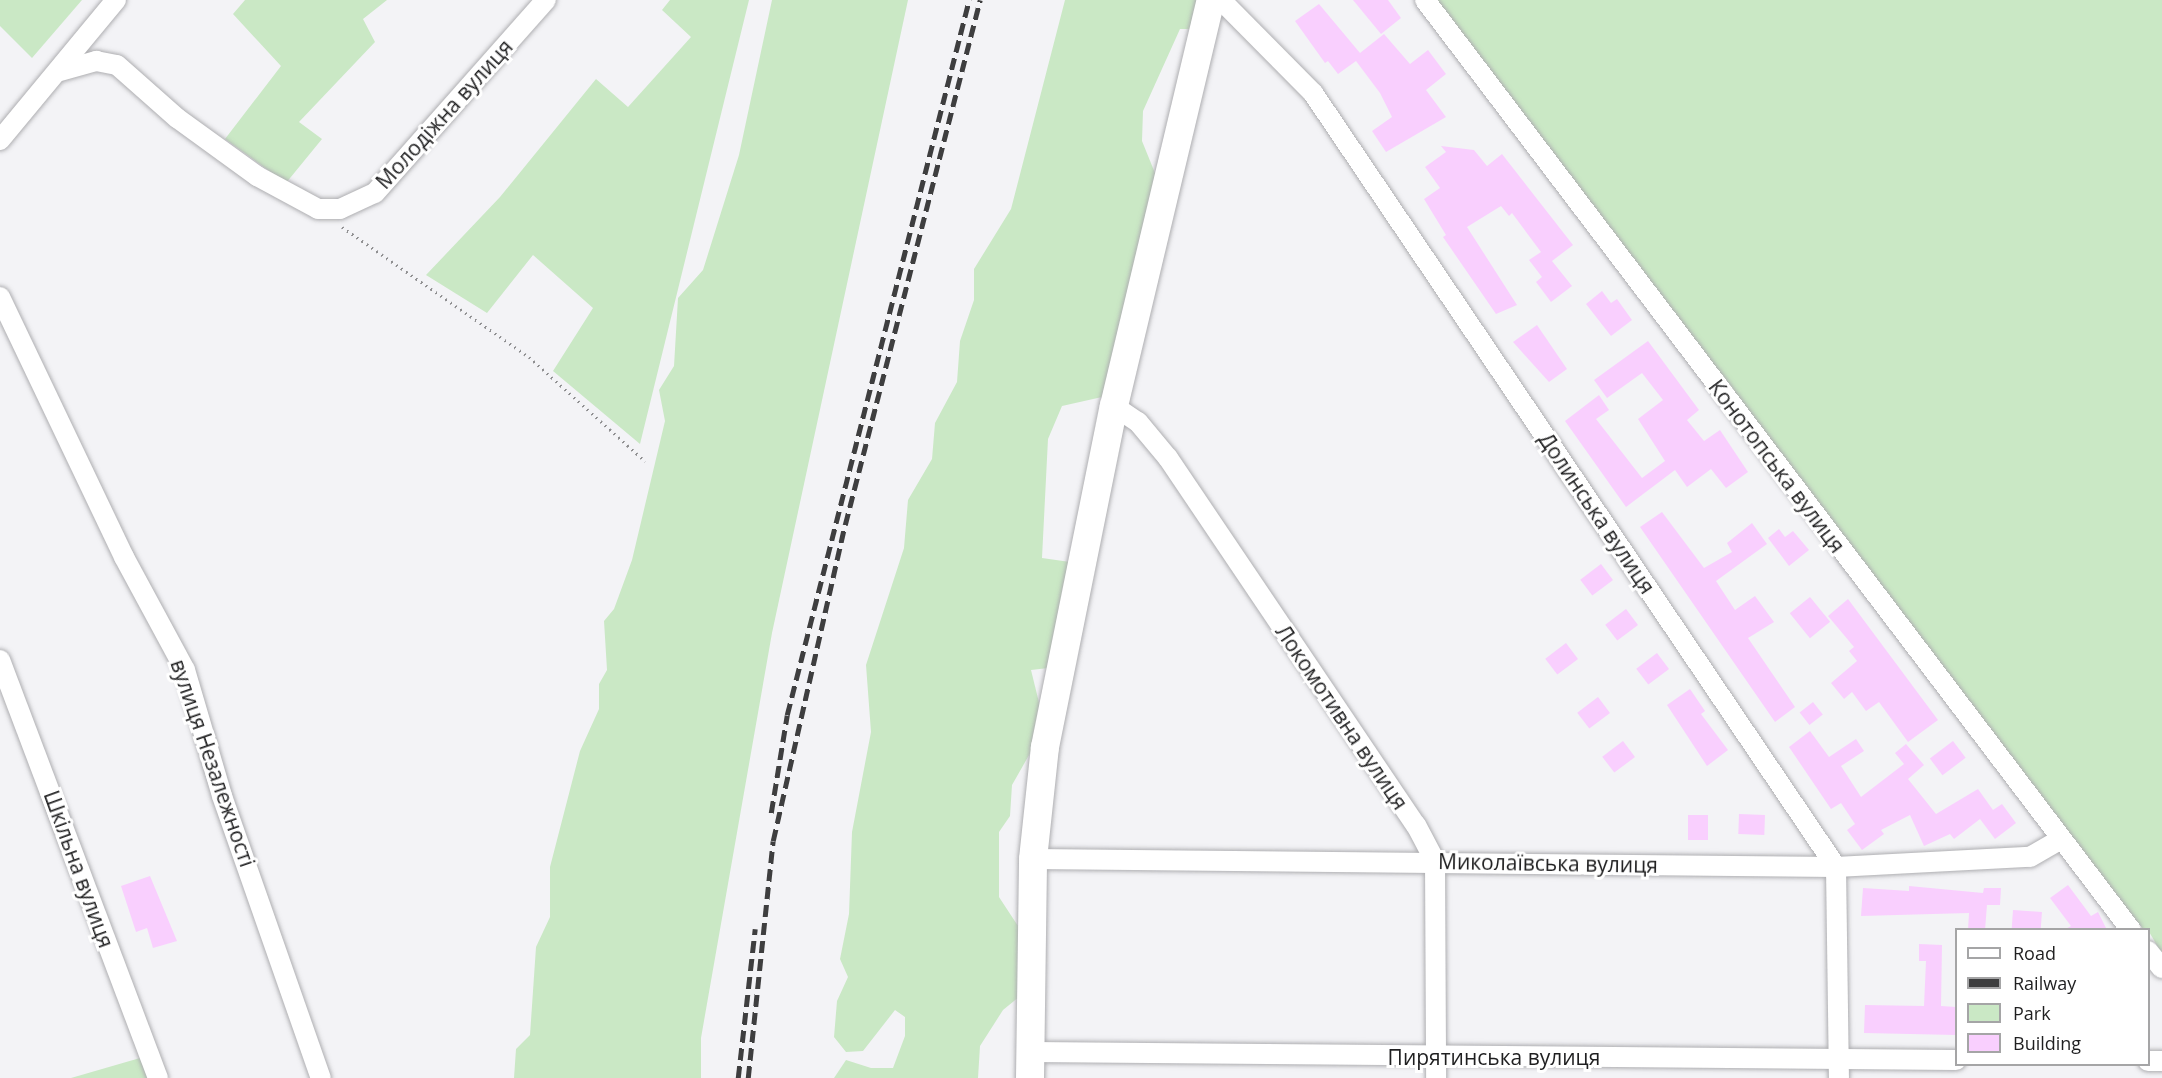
<!DOCTYPE html>
<html>
<head>
<meta charset="utf-8">
<style>
  body { margin:0 }
  #map { position:relative; width:2162px; height:1078px; overflow:hidden; background:#f3f3f6; font-family:"Open Sans",sans-serif }
  div>[style] { position:absolute }
  .green>* { inset:0; background:#cae8c5 }
  .building>* { inset:0; background:#f9cffe; transform-origin:0 0 }
  .path>* { height:3px; margin-top:-1.5px; transform-origin:0; background:repeating-linear-gradient(90deg,#8f8f91 0 1.5px,transparent 0 6px) }
  .roads { filter:drop-shadow(0 0 2px #aeaeb1) drop-shadow(0 0 2px #aeaeb1) }
  .street>* { height:20px; margin:-10px; padding:0 10px; transform-origin:10px; border-radius:10px; background:#fff }
  .secondary>* { height:28px; margin:-14px; padding:0 14px; transform-origin:14px; border-radius:14px; background:#fff }
  .rail>* { height:4.5px; margin-top:-2.25px; transform-origin:0; background:repeating-linear-gradient(90deg,#3e3e3f 0 12px,transparent 0 18px) }
  span { translate:-50% -50%; white-space:nowrap; text-align:center; line-height:1.15; -webkit-text-stroke:6px #fff; paint-order:stroke }
  .street-label { font-size:21px; color:#1f1f20 }
  .legend { position:absolute; left:1955px; top:928px; width:195px; height:138px; box-sizing:border-box; background:#fff; border:2px solid #a5a5a6; margin:0; padding:8px 10px; list-style:none; font-size:18px; color:#1f1f20 }
  .legend li { display:flex; align-items:center; gap:12px; height:30px }
  .legend b { width:30px; border:2px solid #a5a5a6 }
</style>
</head>
<body>
<div id="map">
  <div class="green">
    <i style="clip-path:polygon(0 0,82px 0,32px 58px,0 26px)"></i>
    <i style="clip-path:polygon(245px 0,387px 0,363px 19px,375px 42px,299px 122px,322px 139px,286px 183px,225px 139px,281px 66px,233px 14px)"></i>
    <i style="clip-path:polygon(670px 0,749px 0,640px 444px,553px 371px,593px 308px,533px 255px,487px 313px,426px 275px,500px 197px,596px 79px,628px 107px,691px 37px,662px 10px)"></i>
    <i style="clip-path:polygon(772px 0,908px 0,772px 633px,701px 1038px,701px 1078px,514px 1078px,516px 1049px,530px 1035px,536px 947px,550px 917px,550px 867px,580px 751px,599px 709px,599px 684px,607px 670px,604px 621px,614px 609px,632px 560px,665px 421px,659px 390px,674px 366px,678px 298px,703px 270px,739px 155px)"></i>
    <i style="clip-path:polygon(1065px 0,1199px 0,1195px 29px,1180px 29px,1143px 111px,1142px 141px,1157px 178px,1102px 397px,1062px 406px,1048px 439px,1042px 558px,1077px 563px,1057px 667px,1031px 670px,1045px 727px,1012px 785px,1010px 816px,999px 832px,999px 897px,1022px 932px,1025px 992px,1003px 1010px,980px 1046px,978px 1078px,834px 1078px,846px 1060px,871px 1068px,893px 1068px,905px 1036px,905px 1017px,895px 1010px,863px 1051px,846px 1052px,834px 1037px,837px 1001px,848px 977px,840px 959px,849px 914px,852px 832px,871px 732px,866px 665px,904px 548px,908px 500px,932px 459px,935px 423px,957px 382px,960px 341px,974px 300px,974px 269px,1011px 209px)"></i>
    <i style="clip-path:polygon(1435px 0,2162px 0,2162px 954px,2148px 930px,2143px 929px,1889px 602px)"></i>
    <i style="clip-path:polygon(140px 1058px,148px 1078px,71px 1078px)"></i>
  </div>
  <div class="building">
    <i style="clip-path:polygon(1353px 0,1388px 0,1401px 18px,1381px 34px)"></i>
    <i style="clip-path:polygon(1319px 4px,1360px 53px,1384px 34px,1410px 64px,1428px 50px,1446px 74px,1426px 90px,1446px 117px,1386px 152px,1372px 131px,1392px 117px,1380px 93px,1356px 61px,1338px 74px,1328px 61px,1325px 63px,1295px 21px)"></i>
    <i style="clip-path:polygon(1441px 146px,1474px 150px,1487px 166px,1502px 154px,1573px 245px,1552px 261px,1572px 286px,1551px 302px,1536px 282px,1542px 277px,1529px 260px,1541px 252px,1512px 213px,1509px 216px,1501px 206px,1467px 227px,1517px 305px,1496px 314px,1443px 237px,1446px 235px,1424px 199px,1440px 188px,1425px 167px,1446px 152px)"></i>
    <i style="clip-path:polygon(1602px 291px,1611px 303px,1617px 299px,1632px 320px,1611px 336px,1586px 304px)"></i>
    <i style="clip-path:polygon(1537px 325px,1567px 369px,1549px 382px,1513px 342px)"></i>
    <i style="clip-path:polygon(1648px 341px,1699px 410px,1687px 420px,1704px 441px,1720px 430px,1748px 472px,1726px 488px,1711px 469px,1687px 487px,1675px 470px,1626px 507px,1565px 421px,1599px 395px,1609px 410px,1596px 419px,1642px 478px,1665px 461px,1638px 419px,1663px 400px,1642px 373px,1607px 398px,1594px 380px)"></i>
    <i style="clip-path:polygon(1662px 512px,1704px 568px,1732px 552px,1727px 543px,1752px 523px,1767px 544px,1716px 581px,1735px 610px,1755px 596px,1774px 622px,1748px 638px,1795px 707px,1775px 722px,1640px 527px)"></i>
    <i style="clip-path:polygon(1779px 529px,1785px 537px,1793px 531px,1809px 550px,1789px 566px,1768px 538px)"></i>
    <i style="left:1601px;top:564px;width:20px;height:26px;rotate:53deg"></i>
    <i style="left:1810px;top:597px;width:32px;height:26px;rotate:51deg"></i>
    <i style="clip-path:polygon(1848px 599px,1938px 720px,1908px 742px,1879px 702px,1866px 711px,1852px 692px,1844px 699px,1831px 683px,1857px 661px,1849px 651px,1854px 647px,1828px 616px)"></i>
    <i style="left:1626px;top:609px;width:20px;height:26px;rotate:53deg"></i>
    <i style="left:1566px;top:643px;width:20px;height:26px;rotate:53deg"></i>
    <i style="left:1657px;top:653px;width:20px;height:26px;rotate:53deg"></i>
    <i style="clip-path:polygon(1690px 689px,1705px 711px,1701px 714px,1728px 750px,1707px 766px,1667px 705px)"></i>
    <i style="left:1598px;top:697px;width:20px;height:26px;rotate:53deg"></i>
    <i style="left:1813px;top:702px;width:16px;height:17px;rotate:52deg"></i>
    <i style="clip-path:polygon(1810px 731px,1829px 757px,1856px 739px,1864px 751px,1841px 766px,1861px 797px,1904px 764px,1895px 753px,1906px 744px,1924px 765px,1908px 779px,1936px 814px,1978px 789px,1993px 810px,2002px 804px,2016px 823px,1995px 839px,1980px 819px,1954px 839px,1950px 834px,1924px 846px,1910px 815px,1881px 830px,1884px 834px,1862px 850px,1847px 830px,1855px 824px,1841px 803px,1831px 809px,1789px 747px)"></i>
    <i style="left:1623px;top:741px;width:20px;height:26px;rotate:53deg"></i>
    <i style="left:1953px;top:741px;width:21px;height:29px;rotate:53deg"></i>
    <i style="left:1739px;top:814px;width:26px;height:20px;rotate:2deg"></i>
    <i style="left:1688px;top:815px;width:20px;height:25px"></i>
    <i style="clip-path:polygon(150px 876px,177px 941px,153px 948px,147px 928px,136px 932px,121px 886px)"></i>
    <i style="clip-path:polygon(2068px 885px,2091px 916px,2098px 912px,2107px 930px,2064px 930px,2071px 926px,2050px 898px)"></i>
    <i style="clip-path:polygon(1909px 886px,1983px 893px,1984px 888px,2001px 888px,2000px 905px,1987px 905px,1985px 930px,1968px 930px,1969px 913px,1861px 916px,1863px 888px,1909px 891px)"></i>
    <i style="left:2013px;top:910px;width:29px;height:20px;rotate:4deg"></i>
    <i style="clip-path:polygon(1919px 944px,1942px 945px,1941px 1006px,1956px 1007px,1956px 1035px,1864px 1033px,1865px 1005px,1924px 1006px,1926px 961px,1919px 961px)"></i>
  </div>
  <div class="path">
    <i style="left:342px;top:227px;width:228px;rotate:34.8deg"></i>
    <i style="left:529px;top:357px;width:156px;rotate:41.9deg"></i>
  </div>
  <div class="roads">
    <div class="street">
      <i style="left:1221px;top:0;width:131px;rotate:45.3deg"></i>
      <i style="left:1313px;top:93px;width:934px;rotate:55.95deg"></i>
      <i style="left:1836px;top:867px;width:211px;rotate:89.2deg"></i>
      <i style="left:1425px;top:0;width:1168px;rotate:52.8deg"></i>
      <i style="left:57px;top:72px;width:41px;rotate:-15.8deg"></i>
      <i style="left:96px;top:61px;width:21px;rotate:11deg"></i>
      <i style="left:117px;top:65px;width:80px;rotate:41.5deg"></i>
      <i style="left:177px;top:118px;width:99px;rotate:35.9deg"></i>
      <i style="left:257px;top:176px;width:69px;rotate:28.4deg"></i>
      <i style="left:318px;top:209px;width:22px"></i>
      <i style="left:340px;top:209px;width:38px;rotate:-25deg"></i>
      <i style="left:375px;top:193px;width:258px;rotate:-48.5deg"></i>
      <i style="left:0;top:140px;width:182px;rotate:-50.4deg"></i>
      <i style="left:0;top:297px;width:288px;rotate:64.5deg"></i>
      <i style="left:124px;top:557px;width:128px;rotate:61.6deg"></i>
      <i style="left:185px;top:670px;width:131px;rotate:73.6deg"></i>
      <i style="left:222px;top:796px;width:299px;rotate:70.7deg"></i>
      <i style="left:1114px;top:406px;width:29px;rotate:34deg"></i>
      <i style="left:1138px;top:422px;width:47px;rotate:50.2deg"></i>
      <i style="left:1168px;top:458px;width:443px;rotate:56deg"></i>
      <i style="left:1416px;top:825px;width:41px;rotate:62.2deg"></i>
      <i style="left:1435px;top:861px;width:217px;rotate:89.7deg"></i>
      <i style="left:0;top:660px;width:447px;rotate:69.3deg"></i>
      <i style="left:1033px;top:859px;width:803px;rotate:0.57deg"></i>
      <i style="left:1836px;top:867px;width:194px;rotate:-3deg"></i>
      <i style="left:2030px;top:857px;width:34px;rotate:-30deg"></i>
      <i style="left:2148px;top:951px;width:22px;rotate:51deg"></i>
      <i style="left:1031px;top:1052px;width:925px;rotate:0.5deg"></i>
      <i style="left:2148px;top:1061px;width:14px"></i>
    </div>
    <div class="secondary">
      <i style="left:1030px;top:1078px;width:219px;rotate:-89.2deg"></i>
      <i style="left:1033px;top:859px;width:113px;rotate:-83.9deg"></i>
      <i style="left:1045px;top:747px;width:348px;rotate:-78.6deg"></i>
      <i style="left:1114px;top:406px;width:417px;rotate:-76.6deg"></i>
    </div>
  </div>
  <div class="rail">
    <i style="left:771px;top:813px;width:99px;rotate:-80.7deg"></i>
    <i style="left:787px;top:715px;width:738px;rotate:-75.72deg"></i>
    <i style="left:738px;top:1078px;width:150px;rotate:-83.5deg"></i>
    <i style="left:748px;top:1078px;width:238px;rotate:-84deg"></i>
    <i style="left:773px;top:841px;width:324px;rotate:-77.2deg"></i>
    <i style="left:845px;top:525px;width:542px;rotate:-75.58deg"></i>
  </div>
  <div class="street-label">
    <span style="left:444px;top:114px;rotate:-48deg">Молодіжна вулиця</span>
    <span style="left:1777px;top:466px;rotate:53deg">Конотопська вулиця</span>
    <span style="left:1597px;top:513px;rotate:56deg">Долинська вулиця</span>
    <span style="left:1342px;top:717px;rotate:56deg">Локомотивна вулиця</span>
    <span style="left:213px;top:763px;rotate:71deg">вулиця Незалежності</span>
    <span style="left:1548px;top:863px;rotate:1deg">Миколаївська вулиця</span>
    <span style="left:79px;top:869px;rotate:70deg">Шкільна вулиця</span>
    <span style="left:1494px;top:1057px">Пирятинська вулиця</span>
  </div>
  <ul class="legend">
  <li><b style="height:8px;background:#fff"></b>Road</li>
  <li><b style="height:8px;background:#3e3e3f"></b>Railway</li>
  <li><b style="height:16px;background:#cae8c5"></b>Park</li>
  <li><b style="height:16px;background:#f9cffe"></b>Building</li>
  </ul>
</div>
</body>
</html>
